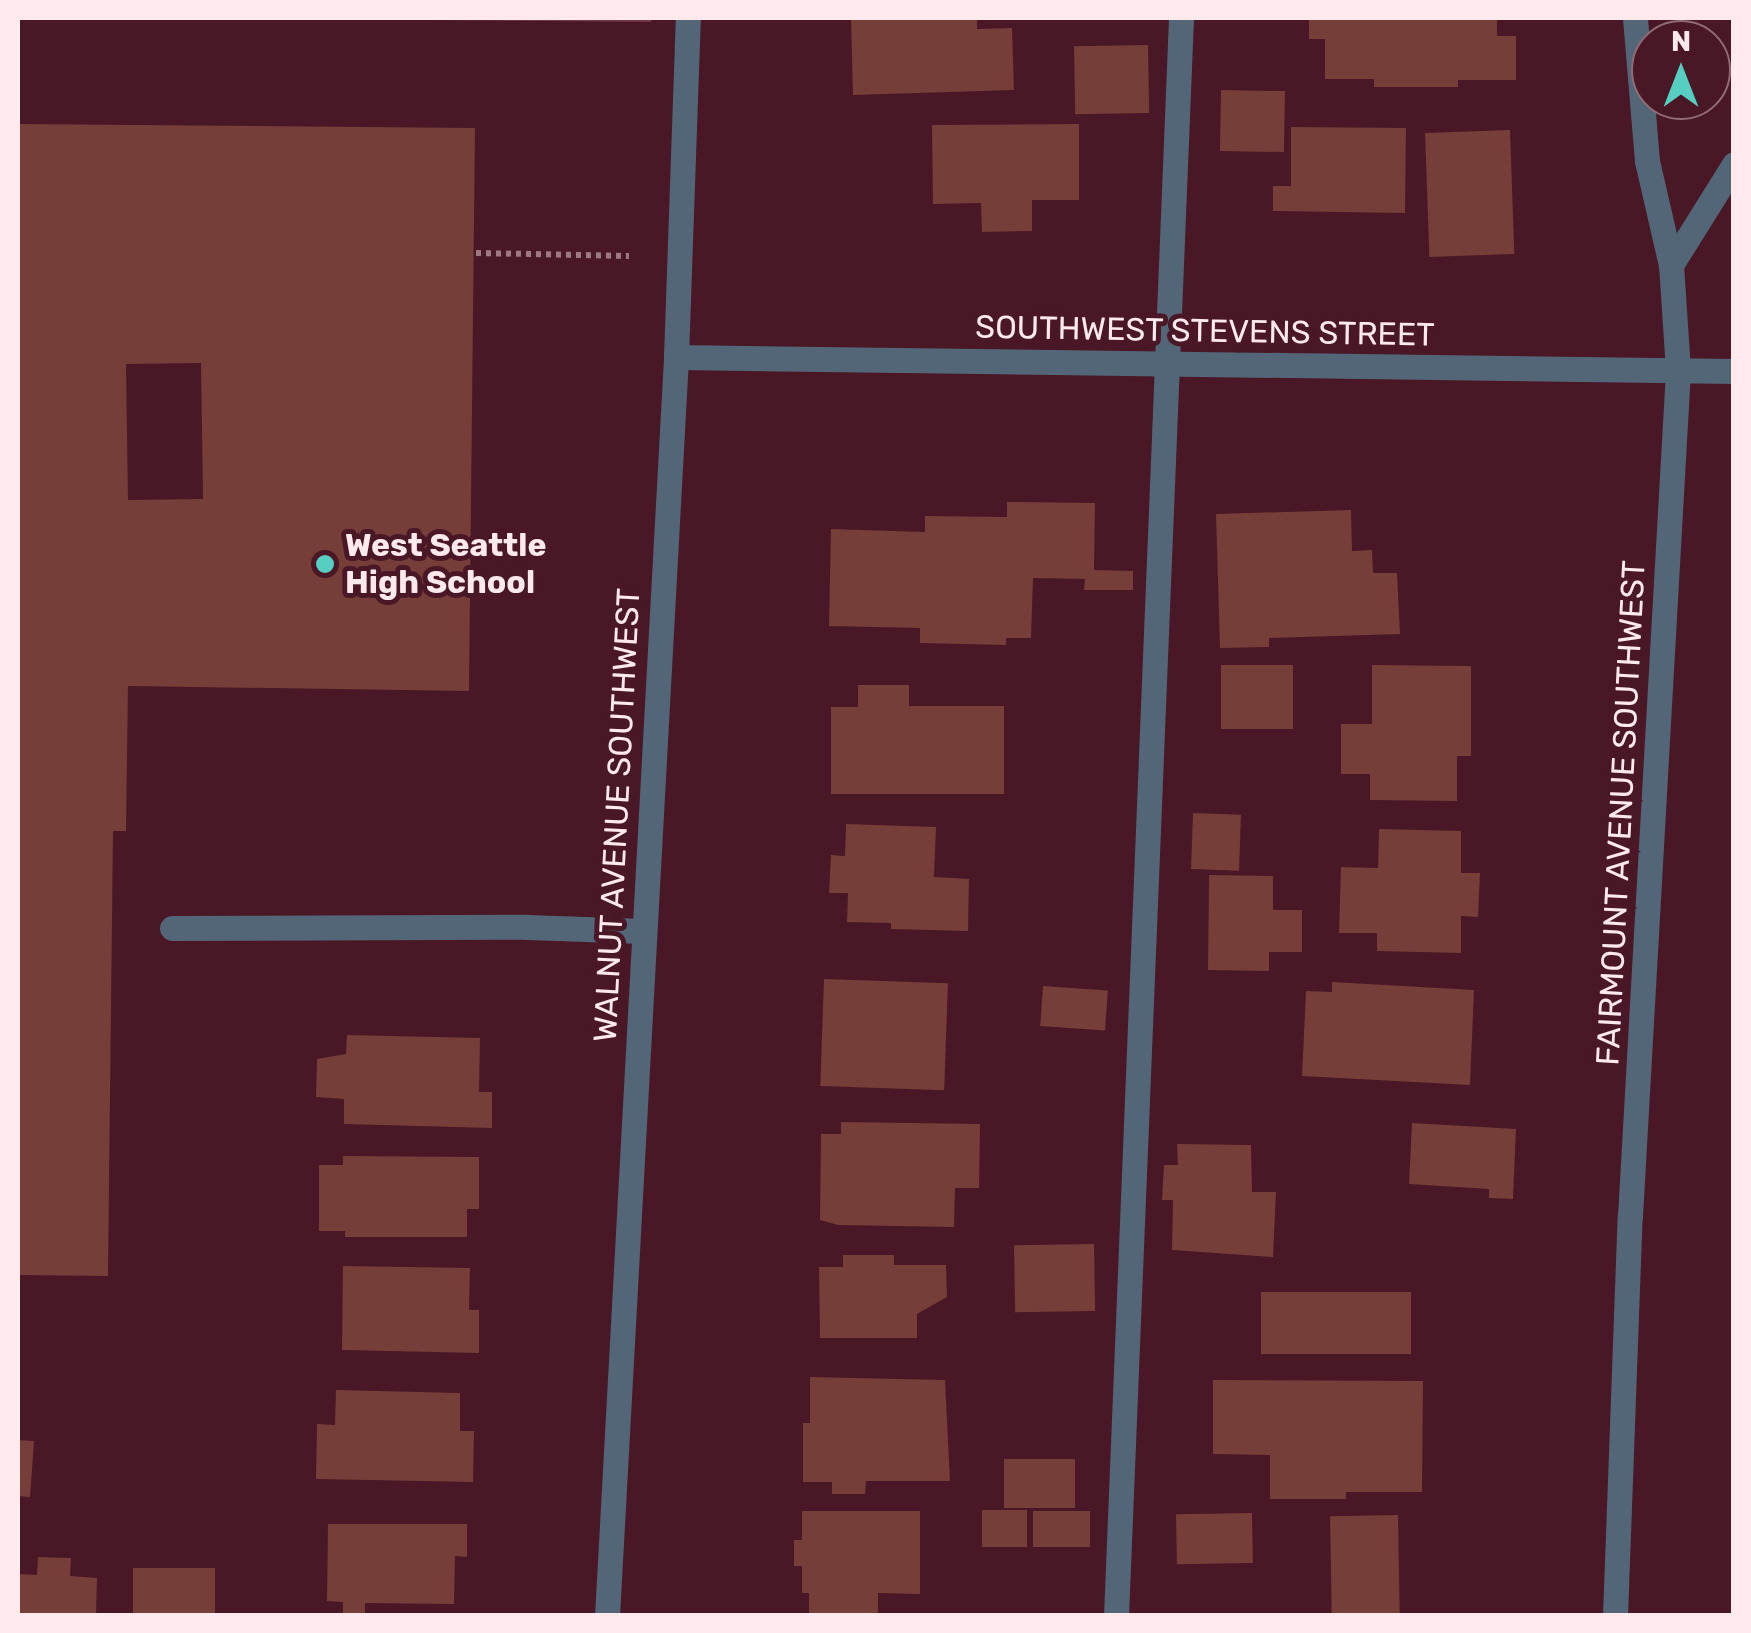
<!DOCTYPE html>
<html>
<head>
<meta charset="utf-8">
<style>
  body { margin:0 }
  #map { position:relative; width:1751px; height:1633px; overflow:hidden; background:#491725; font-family:Rubik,sans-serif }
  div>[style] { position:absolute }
  .green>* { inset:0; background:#6f3945 }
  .building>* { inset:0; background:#753e39; transform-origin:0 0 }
  .path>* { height:6px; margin-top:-3px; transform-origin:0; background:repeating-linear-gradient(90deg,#9e7982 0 5px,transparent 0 10px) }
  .minor>* { height:25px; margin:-12.5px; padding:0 12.5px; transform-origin:12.5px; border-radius:12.5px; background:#536677 }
  .dots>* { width:28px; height:28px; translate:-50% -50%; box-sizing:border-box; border:5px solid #491725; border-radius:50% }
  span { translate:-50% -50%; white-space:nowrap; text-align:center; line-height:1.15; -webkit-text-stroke:10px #491725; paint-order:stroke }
  .street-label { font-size:32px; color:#fee9ec }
  .poi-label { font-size:32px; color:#fee9ec; font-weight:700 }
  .left { translate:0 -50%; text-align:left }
  .frame { position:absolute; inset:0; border:20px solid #fee9ec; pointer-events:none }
  .north { position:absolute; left:1631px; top:20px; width:100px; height:100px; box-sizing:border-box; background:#491725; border:2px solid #916b75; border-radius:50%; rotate:0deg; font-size:28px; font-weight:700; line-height:40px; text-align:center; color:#fee9ec }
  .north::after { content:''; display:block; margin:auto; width:35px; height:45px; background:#57cec2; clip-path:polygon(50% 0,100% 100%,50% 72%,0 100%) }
</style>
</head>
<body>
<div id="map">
  <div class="green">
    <i style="clip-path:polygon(233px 18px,652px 18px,651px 22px)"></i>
  </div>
  <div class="building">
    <i style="clip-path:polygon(851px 18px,977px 18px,977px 29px,1012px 28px,1014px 90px,853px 95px)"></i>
    <i style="clip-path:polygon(1309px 18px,1497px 18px,1497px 36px,1516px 36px,1516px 80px,1458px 80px,1458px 87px,1374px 87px,1374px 79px,1325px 79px,1325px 39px,1309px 39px)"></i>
    <i style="left:1148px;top:45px;width:68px;height:74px;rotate:89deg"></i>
    <i style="left:1221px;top:90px;width:64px;height:61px;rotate:1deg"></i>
    <i style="clip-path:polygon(evenodd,18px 124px,475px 128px,469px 691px,128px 686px,126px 831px,113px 831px,108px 1276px,18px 1275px,18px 124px,201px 363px,203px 499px,128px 500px,126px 364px,201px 363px)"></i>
    <i style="clip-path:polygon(1079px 124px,1079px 200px,1032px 200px,1032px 231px,982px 232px,981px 203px,933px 204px,932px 125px)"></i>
    <i style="clip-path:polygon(1291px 127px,1406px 128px,1405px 213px,1273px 211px,1273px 186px,1291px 186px)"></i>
    <i style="left:1510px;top:130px;width:124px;height:85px;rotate:88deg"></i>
    <i style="clip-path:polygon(1007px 502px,1095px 503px,1094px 570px,1133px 571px,1133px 590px,1084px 590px,1085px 579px,1033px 578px,1031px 638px,1006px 638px,1006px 645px,920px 643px,920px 628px,829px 626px,831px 529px,925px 532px,925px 516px,1007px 517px)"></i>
    <i style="clip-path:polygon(1351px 510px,1352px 551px,1372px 550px,1373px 573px,1397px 573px,1400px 634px,1269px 638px,1269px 647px,1220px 648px,1216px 514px)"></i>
    <i style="left:1221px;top:665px;width:72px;height:64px"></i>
    <i style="clip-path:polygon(1372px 665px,1471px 666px,1471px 756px,1457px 756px,1457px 801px,1370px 800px,1370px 774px,1341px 774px,1341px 724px,1372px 724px)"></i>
    <i style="clip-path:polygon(858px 685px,909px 685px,909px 706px,1004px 706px,1004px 794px,831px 794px,831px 707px,858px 707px)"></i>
    <i style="left:1193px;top:813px;width:48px;height:56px;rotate:2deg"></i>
    <i style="clip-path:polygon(846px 824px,936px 827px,934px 877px,969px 879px,968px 931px,891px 929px,891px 923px,847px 922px,848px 893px,829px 893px,831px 855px,845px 856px)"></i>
    <i style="clip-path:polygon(1379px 829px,1461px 831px,1461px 873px,1480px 873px,1478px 917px,1461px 916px,1461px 953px,1377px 951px,1377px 933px,1339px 933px,1341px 867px,1378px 868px)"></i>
    <i style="clip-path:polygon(1209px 875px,1273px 876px,1273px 910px,1302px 910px,1302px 952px,1269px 952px,1269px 971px,1208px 970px)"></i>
    <i style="left:824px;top:979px;width:124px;height:107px;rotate:2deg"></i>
    <i style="clip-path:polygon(1332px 982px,1474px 990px,1470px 1085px,1302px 1076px,1306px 991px,1332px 992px)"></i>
    <i style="left:1043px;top:986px;width:65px;height:40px;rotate:4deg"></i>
    <i style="clip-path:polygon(347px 1035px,480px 1038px,479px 1092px,492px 1092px,492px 1128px,344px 1124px,344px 1099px,316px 1097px,317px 1059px,346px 1054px)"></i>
    <i style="clip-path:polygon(841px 1122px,980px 1124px,979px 1188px,955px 1188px,954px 1227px,838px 1225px,820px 1220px,821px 1134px,841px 1134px)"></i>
    <i style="clip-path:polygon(1412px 1123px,1516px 1129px,1513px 1199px,1489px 1198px,1489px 1189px,1409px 1184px)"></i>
    <i style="clip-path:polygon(1177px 1144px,1251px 1145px,1252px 1192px,1276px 1192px,1273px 1257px,1172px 1250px,1173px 1200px,1162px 1200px,1164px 1165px,1178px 1165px)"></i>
    <i style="clip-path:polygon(343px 1156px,479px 1157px,479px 1209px,467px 1209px,467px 1237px,345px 1237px,345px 1231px,319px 1231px,319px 1165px,343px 1165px)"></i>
    <i style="left:1094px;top:1244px;width:67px;height:80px;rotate:89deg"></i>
    <i style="clip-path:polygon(843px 1255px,894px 1255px,894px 1265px,946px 1265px,947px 1297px,917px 1314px,917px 1338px,820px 1338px,819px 1267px,843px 1267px)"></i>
    <i style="clip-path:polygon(343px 1266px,470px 1268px,469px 1310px,479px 1310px,479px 1353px,342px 1350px)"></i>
    <i style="left:1261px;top:1292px;width:150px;height:62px"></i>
    <i style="clip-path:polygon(810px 1377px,945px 1380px,950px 1481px,866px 1481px,865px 1494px,832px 1494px,832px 1482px,803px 1482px,803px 1423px,810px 1423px)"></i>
    <i style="clip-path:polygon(1213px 1380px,1423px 1381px,1422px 1492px,1346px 1492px,1346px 1499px,1270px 1499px,1270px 1455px,1213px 1454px)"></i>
    <i style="clip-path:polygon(336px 1390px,460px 1393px,460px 1431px,474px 1431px,473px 1482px,316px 1479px,317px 1424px,335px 1425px)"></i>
    <i style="clip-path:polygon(18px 1440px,34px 1441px,30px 1497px,18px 1496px)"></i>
    <i style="left:1004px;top:1459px;width:71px;height:49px"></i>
    <i style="left:1027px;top:1510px;width:37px;height:45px;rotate:90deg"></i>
    <i style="clip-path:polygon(802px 1511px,920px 1511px,920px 1594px,878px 1593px,878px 1616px,809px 1616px,809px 1593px,802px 1593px,802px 1566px,794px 1566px,794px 1540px,802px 1540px)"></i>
    <i style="left:1033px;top:1511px;width:57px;height:36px"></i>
    <i style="left:1252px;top:1513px;width:50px;height:76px;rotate:89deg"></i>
    <i style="left:1398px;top:1515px;width:101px;height:68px;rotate:89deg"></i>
    <i style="clip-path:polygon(328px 1524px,467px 1524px,467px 1557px,455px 1556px,454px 1604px,365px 1603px,365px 1615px,343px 1615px,343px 1602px,327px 1601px)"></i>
    <i style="clip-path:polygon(38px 1557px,71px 1558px,70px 1576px,97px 1578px,96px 1616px,18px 1616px,18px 1574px,37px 1575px)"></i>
    <i style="left:215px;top:1568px;width:48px;height:82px;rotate:90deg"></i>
  </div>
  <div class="path">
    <i style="left:476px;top:253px;width:153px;rotate:1.1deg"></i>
  </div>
  <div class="minor">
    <i style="left:1671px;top:265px;width:119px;rotate:-58deg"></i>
    <i style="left:676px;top:357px;width:1058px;rotate:0.76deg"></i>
    <i style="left:172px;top:928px;width:355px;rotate:-0.2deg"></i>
    <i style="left:527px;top:927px;width:116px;rotate:2deg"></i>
    <i style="left:607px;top:1616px;width:1261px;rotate:-86.86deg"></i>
    <i style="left:676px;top:357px;width:339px;rotate:-88deg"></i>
    <i style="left:1116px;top:1616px;width:1599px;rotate:-87.67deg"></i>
    <i style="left:1615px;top:1616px;width:400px;rotate:-87.9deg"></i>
    <i style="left:1630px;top:1216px;width:847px;rotate:-86.75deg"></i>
    <i style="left:1678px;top:370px;width:105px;rotate:-93.8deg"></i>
    <i style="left:1671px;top:265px;width:107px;rotate:-103deg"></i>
    <i style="left:1647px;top:161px;width:144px;rotate:-94.8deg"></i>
  </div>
  <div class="dots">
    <i style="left:325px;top:564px;background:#57cec2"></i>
  </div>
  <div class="street-label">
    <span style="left:1205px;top:331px;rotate:1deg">SOUTHWEST STEVENS STREET</span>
    <span style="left:1621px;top:813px;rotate:-87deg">FAIRMOUNT AVENUE SOUTHWEST</span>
    <span style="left:617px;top:815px;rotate:-87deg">WALNUT AVENUE SOUTHWEST</span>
  </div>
  <div class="poi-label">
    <span class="left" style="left:345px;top:564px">West Seattle<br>High School</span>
  </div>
  <div class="frame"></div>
  <div class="north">N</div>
</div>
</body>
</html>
